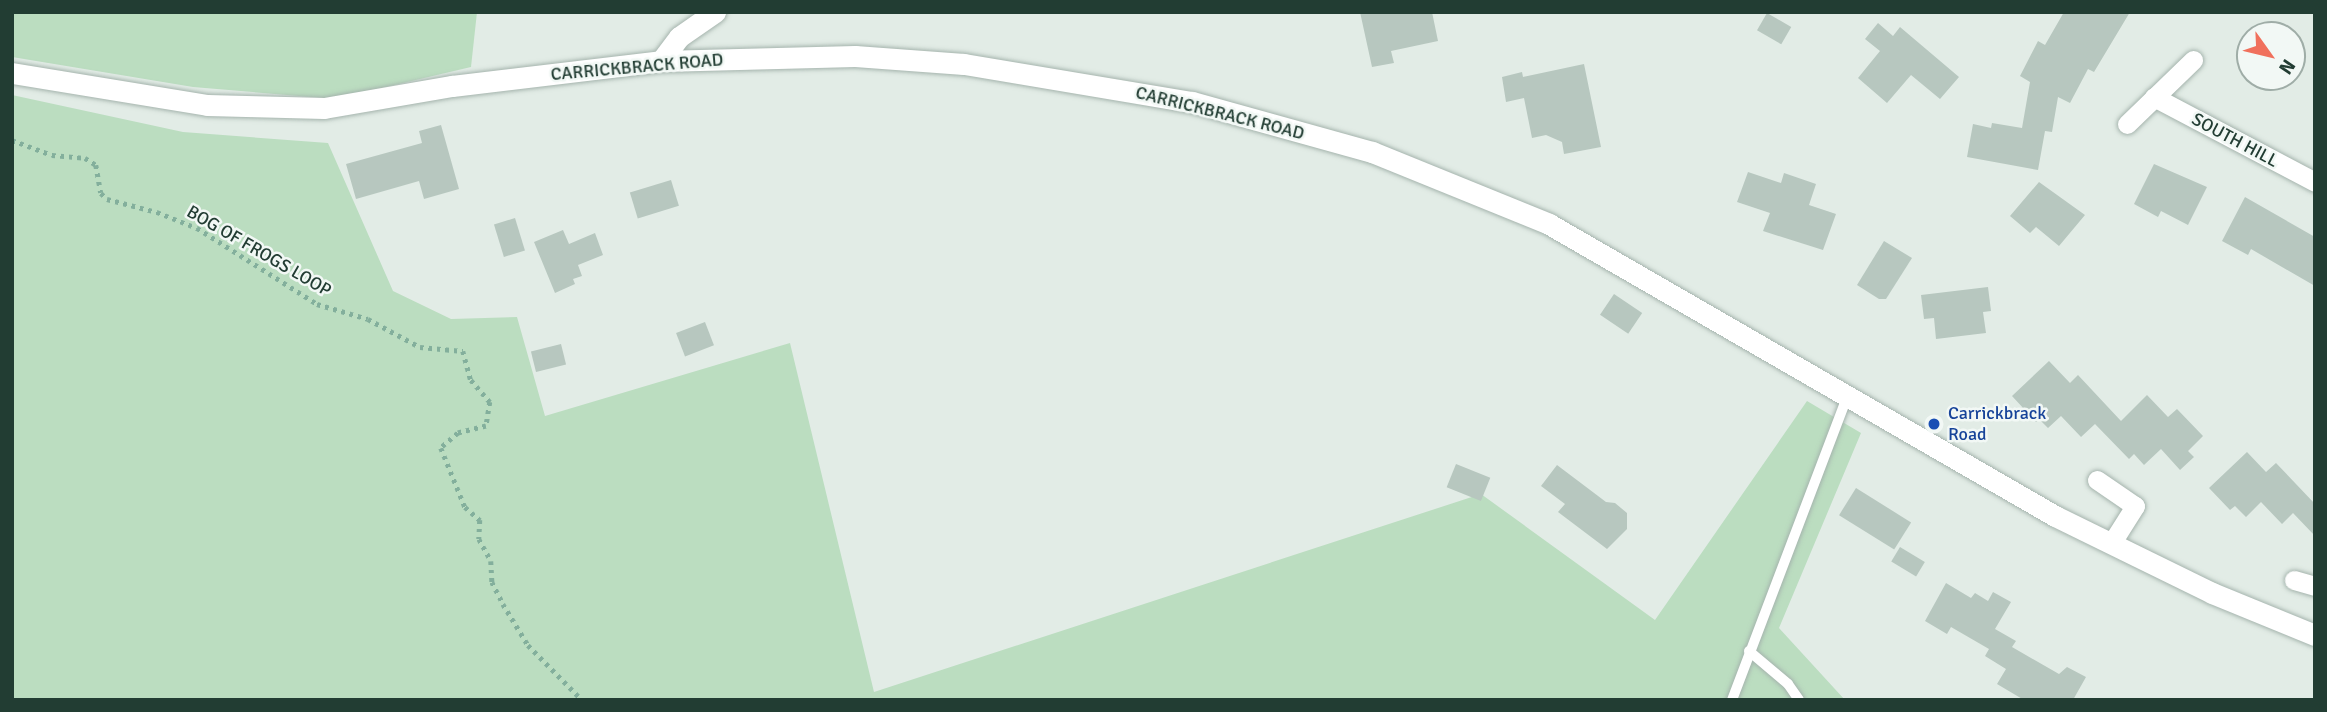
<!DOCTYPE html>
<html>
<head>
<meta charset="utf-8">
<style>
  body { margin:0 }
  #map { position:relative; width:2327px; height:712px; overflow:hidden; background:#e2ece6; font-family:Signika,sans-serif }
  div>[style] { position:absolute }
  .green>* { inset:0; background:#bbddc0 }
  .building>* { inset:0; background:#b7c7bf; transform-origin:0 0 }
  .path>* { height:4.5px; margin-top:-2.25px; transform-origin:0; background:repeating-linear-gradient(90deg,#83af9c 0 3.5px,transparent 0 8.5px) }
  .roads { filter:drop-shadow(0 0 2px #a5b4ad) drop-shadow(0 0 2px #a5b4ad) }
  .lane>* { height:10px; margin:-5px; padding:0 5px; transform-origin:5px; border-radius:5px; background:#fff }
  .street>* { height:19px; margin:-9.5px; padding:0 9.5px; transform-origin:9.5px; border-radius:9.5px; background:#fff }
  .secondary>* { height:21px; margin:-10.5px; padding:0 10.5px; transform-origin:10.5px; border-radius:10.5px; background:#fff }
  .dots>* { width:19px; height:19px; translate:-50% -50%; box-sizing:border-box; border:4px solid #f2f8f5; border-radius:50% }
  span { translate:-50% -50%; white-space:nowrap; text-align:center; line-height:1.15; -webkit-text-stroke:5px #f2f8f5; paint-order:stroke }
  .street-label { font-size:18px; color:#223d33 }
  .transit-label { font-size:18px; color:#164399 }
  .left { translate:0 -50%; text-align:left }
  .frame { position:absolute; inset:0; border:14px solid #223d33; pointer-events:none }
  .north { position:absolute; left:2236px; top:21px; width:70px; height:70px; box-sizing:border-box; background:#f2f8f5; border:2px solid #9fada7; border-radius:50%; rotate:124deg; font-size:19px; font-weight:700; line-height:28px; text-align:center; color:#223d33 }
  .north::after { content:''; display:block; margin:auto; width:24px; height:32px; background:#f0705c; clip-path:polygon(50% 0,100% 100%,50% 72%,0 100%) }
</style>
</head>
<body>
<div id="map">
  <div class="green">
    <i style="clip-path:polygon(12px 12px,477px 12px,471px 67px,335px 99px,193px 87px,12px 57px)"></i>
    <i style="clip-path:polygon(12px 95px,183px 132px,328px 143px,393px 291px,451px 319px,517px 317px,545px 416px,790px 343px,874px 692px,1481px 494px,1655px 620px,1807px 401px,1861px 433px,1779px 628px,1845px 700px,12px 700px)"></i>
  </div>
  <div class="building">
    <i style="clip-path:polygon(1360px 12px,1432px 12px,1438px 41px,1391px 51px,1394px 63px,1372px 67px)"></i>
    <i style="clip-path:polygon(2064px 12px,2130px 12px,2094px 72px,2088px 69px,2070px 103px,2058px 97px,2052px 132px,2045px 131px,2038px 170px,1967px 157px,1973px 124px,1991px 128px,1992px 123px,2022px 128px,2030px 82px,2020px 76px,2038px 41px,2045px 45px)"></i>
    <i style="left:1767px;top:13px;width:28px;height:20px;rotate:30deg"></i>
    <i style="clip-path:polygon(1878px 23px,1893px 36px,1900px 27px,1959px 77px,1940px 99px,1911px 75px,1887px 103px,1858px 78px,1880px 51px,1865px 39px)"></i>
    <i style="clip-path:polygon(1584px 64px,1601px 147px,1564px 154px,1562px 142px,1546px 135px,1532px 138px,1524px 98px,1506px 102px,1502px 77px,1522px 72px,1523px 77px)"></i>
    <i style="clip-path:polygon(441px 125px,459px 189px,424px 199px,419px 181px,356px 199px,346px 164px,422px 143px,419px 131px)"></i>
    <i style="clip-path:polygon(2154px 164px,2207px 187px,2188px 225px,2161px 211px,2158px 217px,2134px 204px)"></i>
    <i style="clip-path:polygon(1748px 172px,1781px 183px,1784px 173px,1816px 184px,1809px 205px,1836px 214px,1823px 250px,1763px 231px,1770px 213px,1737px 202px)"></i>
    <i style="left:671px;top:180px;width:27px;height:43px;rotate:73deg"></i>
    <i style="clip-path:polygon(2039px 182px,2085px 215px,2059px 246px,2036px 227px,2030px 233px,2010px 216px)"></i>
    <i style="clip-path:polygon(2245px 197px,2315px 237px,2315px 286px,2251px 249px,2248px 255px,2222px 241px)"></i>
    <i style="left:515px;top:218px;width:34px;height:22px;rotate:73deg"></i>
    <i style="clip-path:polygon(563px 230px,569px 244px,595px 233px,603px 255px,578px 265px,582px 276px,573px 279px,575px 284px,555px 293px,534px 242px)"></i>
    <i style="clip-path:polygon(1884px 241px,1912px 258px,1886px 299px,1879px 299px,1857px 285px)"></i>
    <i style="clip-path:polygon(1988px 287px,1991px 311px,1983px 312px,1986px 333px,1936px 339px,1934px 318px,1924px 319px,1921px 295px)"></i>
    <i style="left:1614px;top:294px;width:34px;height:25px;rotate:34deg"></i>
    <i style="left:705px;top:322px;width:25px;height:31px;rotate:69deg"></i>
    <i style="left:561px;top:344px;width:21px;height:31px;rotate:76deg"></i>
    <i style="clip-path:polygon(2049px 361px,2070px 383px,2078px 375px,2121px 421px,2147px 395px,2168px 417px,2177px 409px,2203px 436px,2188px 451px,2194px 457px,2180px 470px,2161px 449px,2144px 465px,2134px 454px,2129px 459px,2095px 424px,2081px 437px,2061px 416px,2048px 428px,2039px 419px,2036px 422px,2012px 396px)"></i>
    <i style="clip-path:polygon(2247px 452px,2266px 472px,2276px 463px,2315px 504px,2315px 536px,2293px 513px,2282px 524px,2261px 502px,2246px 517px,2235px 506px,2230px 510px,2209px 488px)"></i>
    <i style="left:1456px;top:464px;width:37px;height:25px;rotate:22deg"></i>
    <i style="clip-path:polygon(1557px 465px,1606px 502px,1615px 503px,1627px 513px,1627px 529px,1607px 549px,1558px 512px,1565px 504px,1541px 486px)"></i>
    <i style="left:1856px;top:488px;width:65px;height:32px;rotate:32deg"></i>
    <i style="left:1900px;top:547px;width:29px;height:17px;rotate:31deg"></i>
    <i style="clip-path:polygon(1946px 583px,1971px 598px,1975px 593px,1988px 601px,1993px 592px,2011px 602px,1995px 629px,2016px 641px,2012px 647px,2059px 674px,2067px 667px,2086px 677px,2073px 700px,2024px 700px,1997px 684px,2006px 669px,1985px 656px,1989px 649px,1951px 627px,1947px 634px,1925px 621px)"></i>
  </div>
  <div class="path">
    <i style="left:12px;top:140px;width:43px;rotate:20.6deg"></i>
    <i style="left:52px;top:155px;width:33px;rotate:5deg"></i>
    <i style="left:85px;top:158px;width:13px;rotate:32deg"></i>
    <i style="left:96px;top:165px;width:28px;rotate:80deg"></i>
    <i style="left:101px;top:193px;width:8px;rotate:45deg"></i>
    <i style="left:107px;top:199px;width:52px;rotate:14.6deg"></i>
    <i style="left:157px;top:212px;width:43px;rotate:21.8deg"></i>
    <i style="left:197px;top:228px;width:142px;rotate:32.3deg"></i>
    <i style="left:317px;top:304px;width:53px;rotate:16.4deg"></i>
    <i style="left:368px;top:319px;width:59px;rotate:28.3deg"></i>
    <i style="left:420px;top:347px;width:43px;rotate:5.3deg"></i>
    <i style="left:463px;top:351px;width:30px;rotate:75deg"></i>
    <i style="left:471px;top:380px;width:29px;rotate:49deg"></i>
    <i style="left:490px;top:402px;width:24px;rotate:99deg"></i>
    <i style="left:486px;top:426px;width:29px;rotate:166deg"></i>
    <i style="left:458px;top:433px;width:23px;rotate:139deg"></i>
    <i style="left:441px;top:448px;width:64px;rotate:67.9deg"></i>
    <i style="left:465px;top:507px;width:20px;rotate:41deg"></i>
    <i style="left:480px;top:520px;width:19px;rotate:93deg"></i>
    <i style="left:479px;top:539px;width:25px;rotate:61deg"></i>
    <i style="left:491px;top:561px;width:21px;rotate:87deg"></i>
    <i style="left:492px;top:582px;width:25px;rotate:63deg"></i>
    <i style="left:503px;top:604px;width:48px;rotate:58.6deg"></i>
    <i style="left:528px;top:645px;width:77px;rotate:45.5deg"></i>
  </div>
  <div class="roads">
    <div class="lane">
      <i style="left:1749px;top:651px;width:51px;rotate:40.2deg"></i>
      <i style="left:1788px;top:684px;width:19px;rotate:55deg"></i>
      <i style="left:1732px;top:700px;width:323px;rotate:-69.2deg"></i>
    </div>
    <div class="street">
      <i style="left:2154px;top:97px;width:182px;rotate:27.8deg"></i>
      <i style="left:2127px;top:124px;width:92px;rotate:-44.1deg"></i>
      <i style="left:2097px;top:480px;width:46px;rotate:34.4deg"></i>
      <i style="left:2135px;top:506px;width:45px;rotate:122.3deg"></i>
      <i style="left:2294px;top:580px;width:22px;rotate:16deg"></i>
    </div>
    <div class="secondary">
      <i style="left:661px;top:61px;width:30px;rotate:-53deg"></i>
      <i style="left:679px;top:37px;width:44px;rotate:-34.8deg"></i>
      <i style="left:12px;top:73px;width:198px;rotate:9.3deg"></i>
      <i style="left:207px;top:105px;width:117px;rotate:1.5deg"></i>
      <i style="left:324px;top:108px;width:130px;rotate:-9.8deg"></i>
      <i style="left:452px;top:86px;width:210px;rotate:-6.8deg"></i>
      <i style="left:661px;top:61px;width:194px;rotate:-1.5deg"></i>
      <i style="left:855px;top:56px;width:109px;rotate:4.2deg"></i>
      <i style="left:964px;top:64px;width:231px;rotate:9.5deg"></i>
      <i style="left:1192px;top:102px;width:187px;rotate:15.5deg"></i>
      <i style="left:1372px;top:152px;width:191px;rotate:22.1deg"></i>
      <i style="left:1549px;top:224px;width:584px;rotate:29.99deg"></i>
      <i style="left:2055px;top:516px;width:175px;rotate:26.1deg"></i>
      <i style="left:2212px;top:593px;width:111px;rotate:22.2deg"></i>
    </div>
  </div>
  <div class="dots">
    <i style="left:1934px;top:424px;background:#1a4fb4"></i>
  </div>
  <div class="street-label">
    <span style="left:637px;top:67px;rotate:-5deg">CARRICKBRACK ROAD</span>
    <span style="left:1220px;top:113px;rotate:14deg">CARRICKBRACK ROAD</span>
    <span style="left:2235px;top:140px;rotate:28deg">SOUTH HILL</span>
    <span style="left:259px;top:251px;rotate:30deg">BOG OF FROGS LOOP</span>
  </div>
  <div class="transit-label">
    <span class="left" style="left:1948px;top:424px">Carrickbrack<br>Road</span>
  </div>
  <div class="frame"></div>
  <div class="north">N</div>
</div>
</body>
</html>
